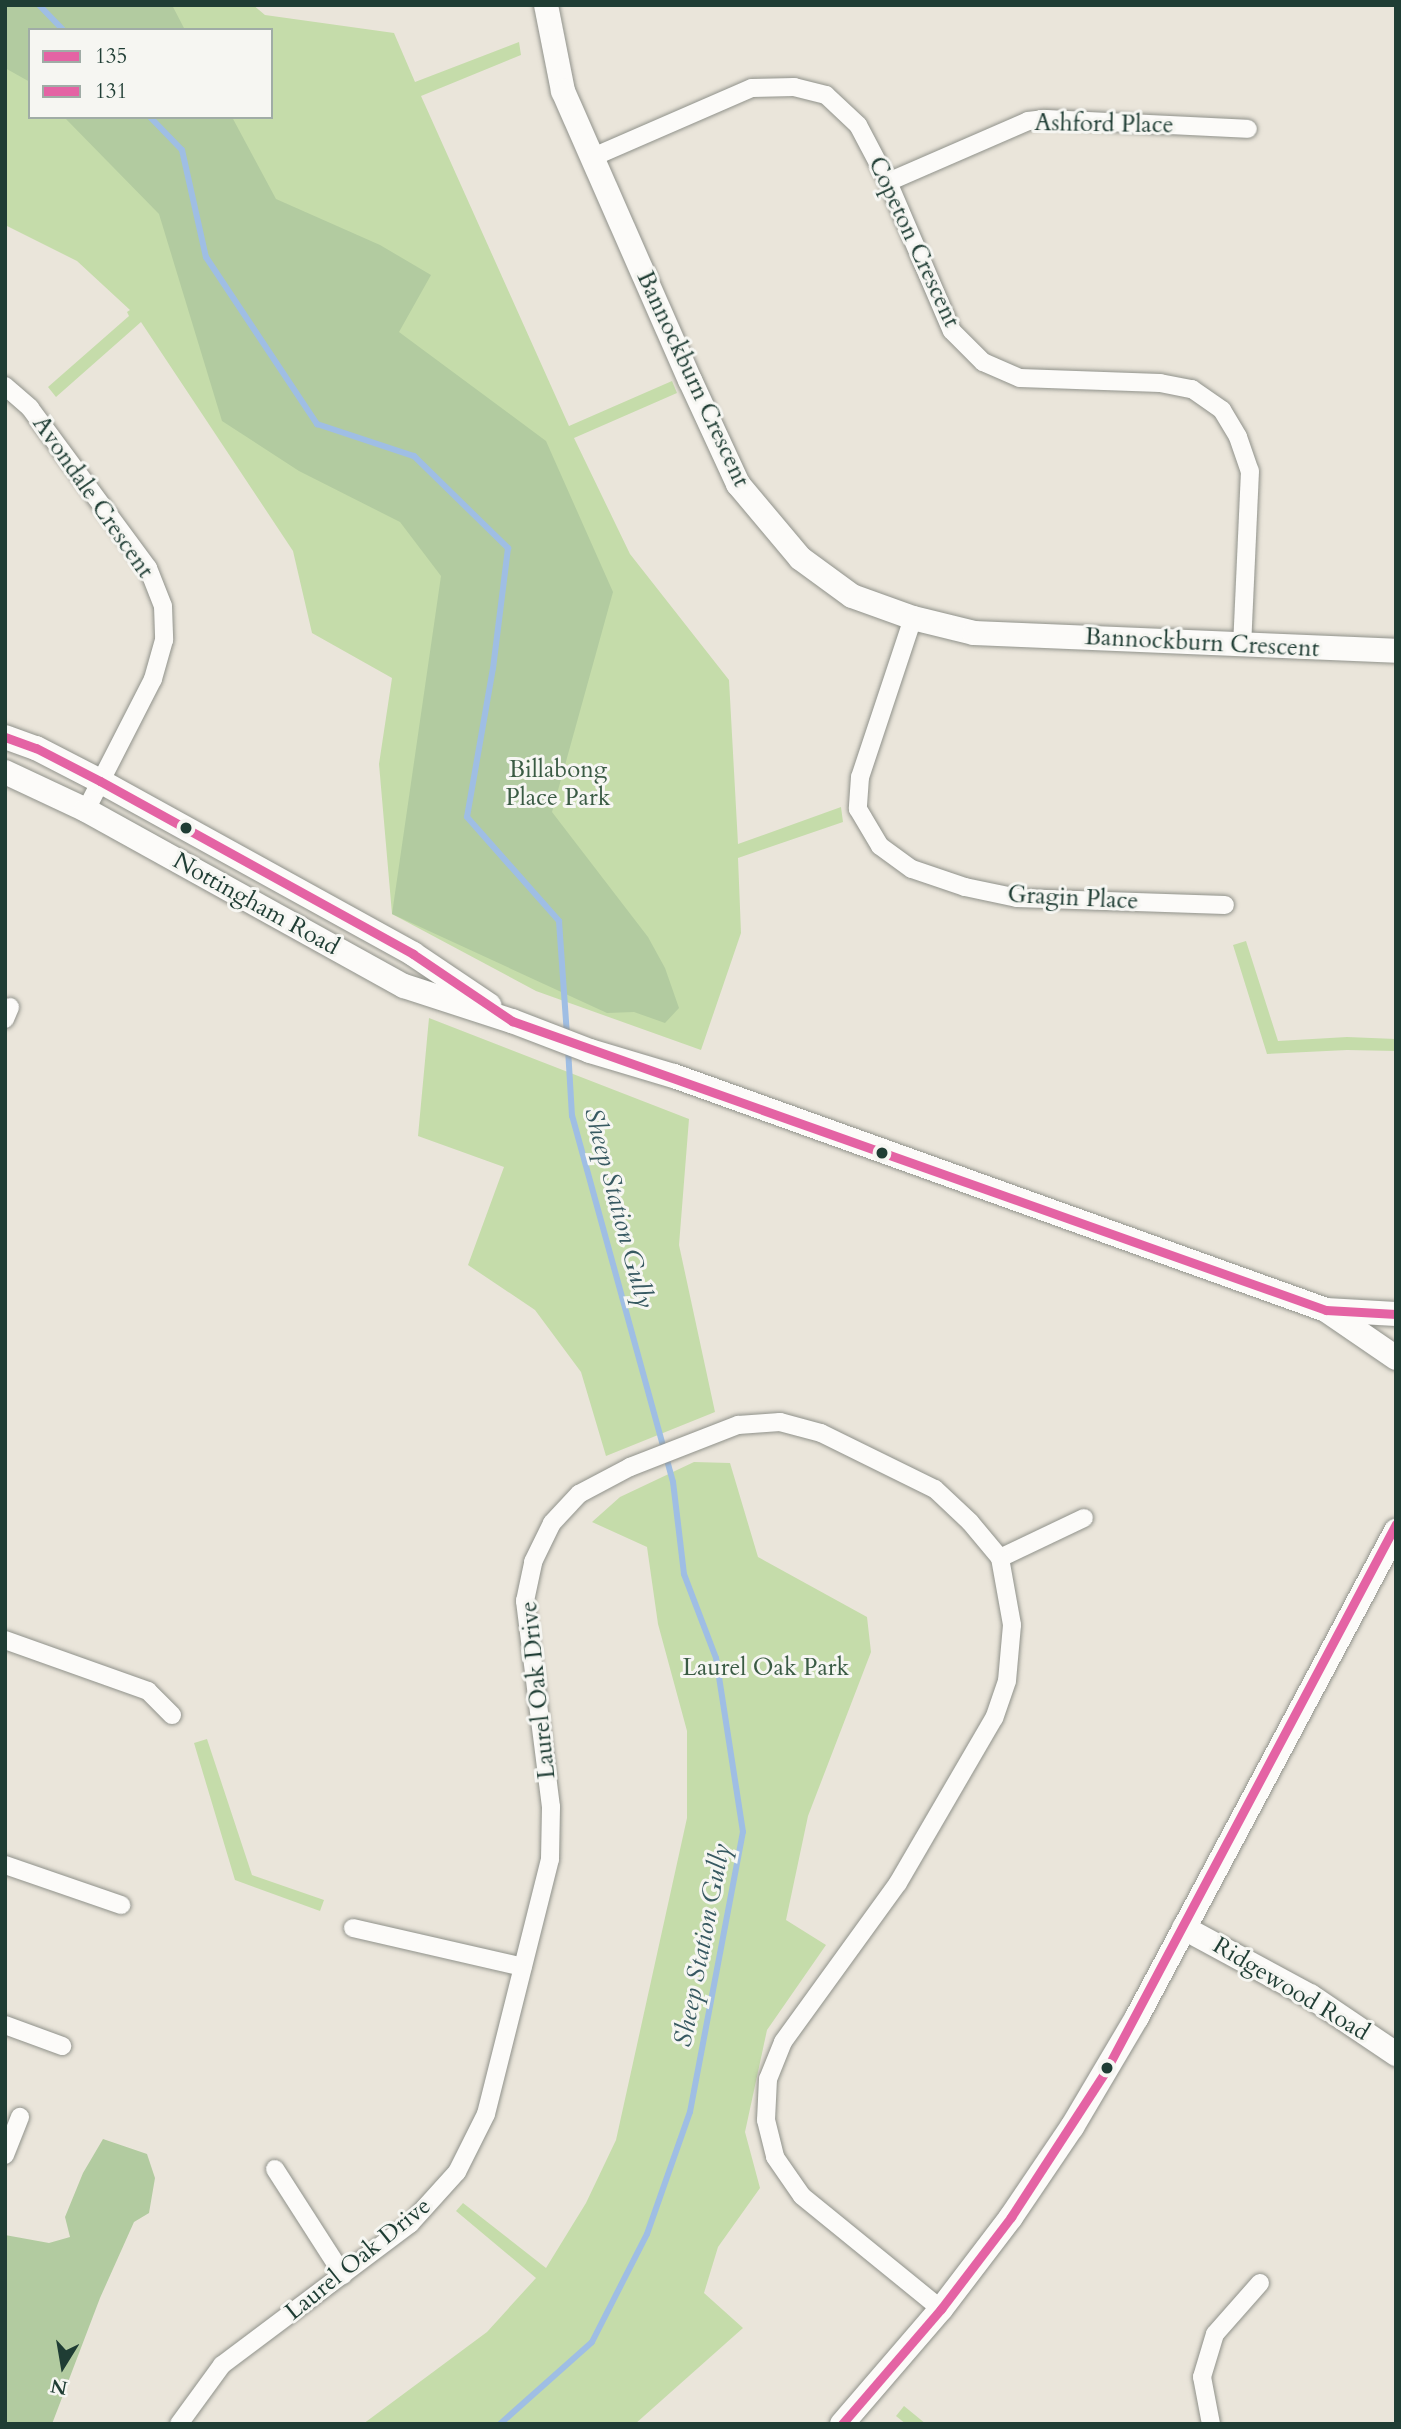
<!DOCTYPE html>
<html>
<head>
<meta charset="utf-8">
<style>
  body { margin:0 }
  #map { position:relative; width:1401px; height:2429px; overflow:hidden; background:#eae5da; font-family:Cardo,serif }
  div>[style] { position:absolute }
  .green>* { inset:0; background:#c5dcaa }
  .forest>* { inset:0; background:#b2cba0 }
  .stream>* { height:6px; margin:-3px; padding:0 3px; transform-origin:3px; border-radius:3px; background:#9fbee4 }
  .roads { filter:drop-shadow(0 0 2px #90928b) drop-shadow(0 0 2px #90928b) }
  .street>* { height:18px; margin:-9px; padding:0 9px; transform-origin:9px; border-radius:9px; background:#fcfbf9 }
  .secondary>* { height:24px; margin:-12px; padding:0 12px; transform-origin:12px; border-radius:12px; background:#fcfbf9 }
  .bus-1>* { height:9px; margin:-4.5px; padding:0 4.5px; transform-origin:4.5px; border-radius:4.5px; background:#e463a4 }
  .bus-2>* { height:9px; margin:-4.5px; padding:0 4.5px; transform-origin:4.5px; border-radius:4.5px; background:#e463a4 }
  .dots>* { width:19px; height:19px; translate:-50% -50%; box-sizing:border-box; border:4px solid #f6f6f2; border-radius:50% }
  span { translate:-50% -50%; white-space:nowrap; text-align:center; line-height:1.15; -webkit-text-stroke:6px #f6f6f2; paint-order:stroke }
  .street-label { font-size:24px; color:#1f3d34 }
  .park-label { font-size:24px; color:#3a5b44 }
  .water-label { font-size:26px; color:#375961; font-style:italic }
  .frame { position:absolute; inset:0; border:7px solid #1f3d34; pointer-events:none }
  .legend { position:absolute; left:28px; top:28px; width:245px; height:91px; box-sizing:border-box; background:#f6f6f2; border:2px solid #a0aca6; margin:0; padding:9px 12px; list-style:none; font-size:21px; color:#1f3d34 }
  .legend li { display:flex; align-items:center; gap:14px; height:35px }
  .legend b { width:35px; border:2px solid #a0aca6 }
  .north { position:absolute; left:28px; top:2331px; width:70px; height:70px; -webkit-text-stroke:5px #f6f6f2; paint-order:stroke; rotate:191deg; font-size:19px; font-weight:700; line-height:28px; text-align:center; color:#1f3d34 }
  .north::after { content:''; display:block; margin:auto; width:24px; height:32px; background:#1f3d34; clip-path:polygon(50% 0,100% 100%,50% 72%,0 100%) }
</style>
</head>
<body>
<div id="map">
  <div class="green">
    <i style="clip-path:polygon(evenodd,5px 5px,253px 5px,265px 15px,394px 33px,415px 82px,519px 42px,521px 55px,421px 96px,569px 426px,672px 381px,677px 393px,574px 438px,630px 554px,729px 680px,738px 844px,841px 807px,843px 822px,738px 858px,741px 933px,701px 1050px,536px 991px,392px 914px,379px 764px,392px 678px,312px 633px,293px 551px,141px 322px,56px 397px,48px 387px,129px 316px,127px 312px,130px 310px,77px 261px,5px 225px,5px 5px,30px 30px,271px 30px,271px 117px,30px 117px,30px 30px)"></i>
    <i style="clip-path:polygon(1246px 941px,1278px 1041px,1347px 1037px,1396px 1039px,1396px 1051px,1347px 1050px,1267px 1054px,1233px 945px)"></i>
    <i style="clip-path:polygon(429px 1018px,689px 1119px,679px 1245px,715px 1412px,606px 1456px,581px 1372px,535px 1310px,468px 1265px,504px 1167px,418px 1136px)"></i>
    <i style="clip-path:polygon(694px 1462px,730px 1463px,758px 1557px,867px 1617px,871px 1652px,808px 1816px,786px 1920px,826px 1945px,767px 2030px,745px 2132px,760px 2188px,718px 2247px,704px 2293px,743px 2328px,635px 2424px,363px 2424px,487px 2332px,536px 2278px,456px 2211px,463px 2203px,546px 2268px,586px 2203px,616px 2140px,687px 1818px,687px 1731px,658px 1624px,647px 1547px,592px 1522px,620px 1497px)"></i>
    <i style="clip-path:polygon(207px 1739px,252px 1875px,324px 1900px,320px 1911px,235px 1880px,194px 1743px)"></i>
    <i style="clip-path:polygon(904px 2406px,926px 2424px,906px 2424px,896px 2416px)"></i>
  </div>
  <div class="forest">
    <i style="clip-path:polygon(5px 5px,172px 5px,185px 30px,30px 30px,30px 82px,5px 68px)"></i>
    <i style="clip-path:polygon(64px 117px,232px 117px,276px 199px,380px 245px,431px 275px,399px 332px,546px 441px,613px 592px,552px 812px,648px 937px,665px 968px,679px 1008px,665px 1023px,634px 1012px,607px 1013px,392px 914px,441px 576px,400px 522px,299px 471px,222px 421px,159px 214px)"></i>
    <i style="clip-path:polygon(103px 2139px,147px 2154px,155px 2178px,149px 2213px,134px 2222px,100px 2298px,52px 2424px,5px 2424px,5px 2235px,49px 2243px,70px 2237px,65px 2217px,83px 2173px)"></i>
  </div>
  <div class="stream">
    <i style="left:39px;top:5px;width:35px;rotate:46deg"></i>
    <i style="left:150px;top:117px;width:46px;rotate:45.9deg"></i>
    <i style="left:182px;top:150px;width:110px;rotate:77.4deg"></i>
    <i style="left:206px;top:257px;width:201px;rotate:56.4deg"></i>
    <i style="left:317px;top:424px;width:102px;rotate:18.3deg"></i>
    <i style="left:414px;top:456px;width:132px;rotate:44.4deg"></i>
    <i style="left:508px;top:548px;width:121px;rotate:97.1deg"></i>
    <i style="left:493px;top:668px;width:151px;rotate:99.9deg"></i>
    <i style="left:467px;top:817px;width:139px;rotate:48.5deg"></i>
    <i style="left:559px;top:921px;width:114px;rotate:86deg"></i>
    <i style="left:500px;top:2424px;width:123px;rotate:-41.7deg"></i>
    <i style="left:592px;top:2342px;width:121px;rotate:-63deg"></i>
    <i style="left:647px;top:2234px;width:129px;rotate:-70.6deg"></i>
    <i style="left:690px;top:2112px;width:285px;rotate:-79.3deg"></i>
    <i style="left:743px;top:1832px;width:176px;rotate:-98.8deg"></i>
    <i style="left:716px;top:1658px;width:90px;rotate:-110.9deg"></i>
    <i style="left:684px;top:1574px;width:93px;rotate:-96.8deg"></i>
    <i style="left:673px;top:1482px;width:380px;rotate:-105.4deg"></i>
    <i style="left:572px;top:1116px;width:67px;rotate:-93.4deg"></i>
  </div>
  <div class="roads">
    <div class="street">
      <i style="left:593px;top:157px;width:173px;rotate:-23.5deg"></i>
      <i style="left:752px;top:88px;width:42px;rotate:-1.4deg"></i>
      <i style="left:794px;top:87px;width:33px;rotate:14deg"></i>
      <i style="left:826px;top:95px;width:44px;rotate:43.2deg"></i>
      <i style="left:858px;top:125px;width:64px;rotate:62.2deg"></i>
      <i style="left:888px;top:182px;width:162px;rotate:66.8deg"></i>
      <i style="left:952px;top:331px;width:44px;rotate:45deg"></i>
      <i style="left:983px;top:362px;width:40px;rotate:23.4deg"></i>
      <i style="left:1020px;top:378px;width:140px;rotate:2deg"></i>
      <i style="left:1160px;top:383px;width:33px;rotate:11deg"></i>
      <i style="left:1192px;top:389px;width:37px;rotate:35deg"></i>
      <i style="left:1222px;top:410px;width:31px;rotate:59deg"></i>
      <i style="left:1238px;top:437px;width:36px;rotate:71deg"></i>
      <i style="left:1250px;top:471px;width:175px;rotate:92.6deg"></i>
      <i style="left:888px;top:182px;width:153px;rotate:-23.5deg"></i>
      <i style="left:1028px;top:121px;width:17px;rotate:-7deg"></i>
      <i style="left:1045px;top:119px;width:203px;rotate:2.8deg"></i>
      <i style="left:5px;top:386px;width:33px;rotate:41deg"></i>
      <i style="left:30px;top:408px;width:199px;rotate:53.6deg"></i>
      <i style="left:148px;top:568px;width:41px;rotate:68.5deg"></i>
      <i style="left:163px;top:606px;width:34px;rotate:88deg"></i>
      <i style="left:164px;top:640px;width:41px;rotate:105.8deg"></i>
      <i style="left:153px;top:679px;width:147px;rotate:117.1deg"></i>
      <i style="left:913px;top:618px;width:168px;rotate:108.4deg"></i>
      <i style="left:860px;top:777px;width:32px;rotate:94deg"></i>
      <i style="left:858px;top:809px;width:43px;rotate:59.3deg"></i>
      <i style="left:880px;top:846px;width:39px;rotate:36deg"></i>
      <i style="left:912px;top:869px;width:56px;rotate:18.8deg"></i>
      <i style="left:965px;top:887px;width:53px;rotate:11.9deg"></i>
      <i style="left:1017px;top:898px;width:208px;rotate:1.9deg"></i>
      <i style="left:5px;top:1019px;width:13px;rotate:-67deg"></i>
      <i style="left:1000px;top:1558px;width:93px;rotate:-25.5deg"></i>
      <i style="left:5px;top:1640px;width:152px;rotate:19.6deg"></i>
      <i style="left:148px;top:1691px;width:34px;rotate:45deg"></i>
      <i style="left:5px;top:1865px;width:123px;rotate:19deg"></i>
      <i style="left:353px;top:1928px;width:174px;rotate:12.9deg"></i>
      <i style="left:5px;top:2025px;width:61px;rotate:20.2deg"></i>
      <i style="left:5px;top:2155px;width:41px;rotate:-68.5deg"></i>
      <i style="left:275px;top:2169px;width:126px;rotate:57.3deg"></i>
      <i style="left:179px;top:2424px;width:73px;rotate:-53.9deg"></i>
      <i style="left:222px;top:2365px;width:235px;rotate:-36.9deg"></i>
      <i style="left:410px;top:2224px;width:70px;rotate:-47.9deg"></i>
      <i style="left:457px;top:2172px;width:65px;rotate:-63.4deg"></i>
      <i style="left:486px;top:2114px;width:263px;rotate:-75.9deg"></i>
      <i style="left:550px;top:1859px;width:52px;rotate:-88.9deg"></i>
      <i style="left:551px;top:1807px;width:208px;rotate:-97.2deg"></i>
      <i style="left:525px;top:1601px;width:40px;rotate:-78deg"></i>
      <i style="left:533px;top:1562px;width:43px;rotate:-64deg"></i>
      <i style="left:552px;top:1523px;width:40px;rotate:-47deg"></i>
      <i style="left:579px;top:1494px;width:58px;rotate:-27.9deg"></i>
      <i style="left:630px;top:1467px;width:116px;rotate:-21.3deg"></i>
      <i style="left:738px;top:1425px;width:42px;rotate:-4.1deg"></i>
      <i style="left:780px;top:1422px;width:42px;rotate:15deg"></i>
      <i style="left:821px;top:1433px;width:127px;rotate:26.2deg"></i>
      <i style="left:935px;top:1489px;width:48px;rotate:43.3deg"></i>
      <i style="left:970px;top:1522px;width:47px;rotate:50.2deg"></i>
      <i style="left:1000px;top:1558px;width:68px;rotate:79.8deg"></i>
      <i style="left:1012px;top:1625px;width:56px;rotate:95.1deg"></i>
      <i style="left:1007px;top:1681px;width:39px;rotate:109deg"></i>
      <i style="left:994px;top:1718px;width:191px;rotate:120.2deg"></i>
      <i style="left:898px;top:1883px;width:196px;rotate:125.9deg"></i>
      <i style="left:783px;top:2042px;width:40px;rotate:112deg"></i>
      <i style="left:768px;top:2079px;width:41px;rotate:92.8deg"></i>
      <i style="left:766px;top:2120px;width:38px;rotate:76deg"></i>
      <i style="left:775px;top:2157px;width:47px;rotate:55.3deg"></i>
      <i style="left:802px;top:2196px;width:179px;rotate:39.1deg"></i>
      <i style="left:1211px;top:2424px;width:48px;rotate:-100.8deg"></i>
      <i style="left:1202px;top:2377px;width:45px;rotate:-73.2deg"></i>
      <i style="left:1215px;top:2334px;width:68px;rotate:-48.6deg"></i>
    </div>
    <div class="secondary">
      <i style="left:546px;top:5px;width:88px;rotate:78.8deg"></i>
      <i style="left:563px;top:91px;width:316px;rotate:66.3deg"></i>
      <i style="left:690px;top:380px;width:115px;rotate:65.2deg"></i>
      <i style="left:738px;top:484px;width:97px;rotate:50deg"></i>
      <i style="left:800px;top:558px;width:64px;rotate:36.2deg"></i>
      <i style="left:852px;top:596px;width:65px;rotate:19.8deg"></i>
      <i style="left:913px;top:618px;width:63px;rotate:13.8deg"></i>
      <i style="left:974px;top:633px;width:422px;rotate:2.4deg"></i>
      <i style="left:5px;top:737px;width:33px;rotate:20deg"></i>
      <i style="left:36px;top:748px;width:72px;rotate:27.3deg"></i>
      <i style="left:100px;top:781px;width:358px;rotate:28.9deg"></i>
      <i style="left:413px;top:954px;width:92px;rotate:33.9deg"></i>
      <i style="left:5px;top:772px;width:89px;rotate:25.1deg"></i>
      <i style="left:86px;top:810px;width:363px;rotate:29deg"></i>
      <i style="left:404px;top:986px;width:114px;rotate:18deg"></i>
      <i style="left:512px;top:1021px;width:84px;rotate:21deg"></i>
      <i style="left:590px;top:1051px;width:88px;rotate:16.6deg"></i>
      <i style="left:674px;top:1076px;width:693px;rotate:19.74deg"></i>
      <i style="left:1326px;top:1310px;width:85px;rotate:34.4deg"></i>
      <i style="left:1326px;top:1310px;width:70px;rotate:3.3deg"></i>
      <i style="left:1184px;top:1928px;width:143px;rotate:28.4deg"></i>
      <i style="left:1310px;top:1996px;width:104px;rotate:34deg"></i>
      <i style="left:842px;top:2424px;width:152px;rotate:-49.3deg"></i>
      <i style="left:941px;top:2309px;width:116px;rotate:-52.7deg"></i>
      <i style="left:1011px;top:2217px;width:109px;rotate:-55.9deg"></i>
      <i style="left:1072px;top:2127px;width:128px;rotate:-59.4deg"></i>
      <i style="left:1137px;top:2017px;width:551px;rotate:-61.95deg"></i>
    </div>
  </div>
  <div class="bus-1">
    <i style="left:5px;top:737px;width:33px;rotate:20deg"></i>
    <i style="left:36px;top:748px;width:72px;rotate:27.3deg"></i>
    <i style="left:100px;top:781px;width:358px;rotate:28.9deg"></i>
    <i style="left:413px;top:954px;width:120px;rotate:34.1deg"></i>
    <i style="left:512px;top:1021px;width:864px;rotate:19.55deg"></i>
    <i style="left:1326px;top:1310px;width:70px;rotate:3.3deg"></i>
  </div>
  <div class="bus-2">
    <i style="left:842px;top:2424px;width:152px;rotate:-49.3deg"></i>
    <i style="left:941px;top:2309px;width:116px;rotate:-52.7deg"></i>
    <i style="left:1011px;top:2217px;width:171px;rotate:-57deg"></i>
    <i style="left:1104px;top:2074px;width:623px;rotate:-62.04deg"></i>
  </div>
  <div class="dots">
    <i style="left:186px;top:828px;background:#1f3d34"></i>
    <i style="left:882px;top:1153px;background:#1f3d34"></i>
    <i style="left:1107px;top:2068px;background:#1f3d34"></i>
  </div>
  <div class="street-label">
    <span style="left:1104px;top:124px;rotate:1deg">Ashford Place</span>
    <span style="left:914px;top:242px;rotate:65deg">Copeton Crescent</span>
    <span style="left:693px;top:379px;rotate:65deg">Bannockburn Crescent</span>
    <span style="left:93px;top:497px;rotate:55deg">Avondale Crescent</span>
    <span style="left:1202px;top:643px;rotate:3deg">Bannockburn Crescent</span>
    <span style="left:1073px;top:898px;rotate:3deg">Gragin Place</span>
    <span style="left:256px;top:904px;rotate:29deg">Nottingham Road</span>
    <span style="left:538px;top:1690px;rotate:-96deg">Laurel Oak Drive</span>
    <span style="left:1291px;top:1989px;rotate:31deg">Ridgewood Road</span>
    <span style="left:358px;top:2259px;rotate:-39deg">Laurel Oak Drive</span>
  </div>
  <div class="park-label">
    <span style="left:558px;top:784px">Billabong<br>Place Park</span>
    <span style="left:766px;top:1668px">Laurel Oak Park</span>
  </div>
  <div class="water-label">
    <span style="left:619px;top:1208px;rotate:75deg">Sheep Station Gully</span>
    <span style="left:702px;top:1945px;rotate:-79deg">Sheep Station Gully</span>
  </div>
  <div class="frame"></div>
  <ul class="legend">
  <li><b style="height:9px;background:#e463a4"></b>135</li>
  <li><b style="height:9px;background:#e463a4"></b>131</li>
  </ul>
  <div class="north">N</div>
</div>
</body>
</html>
